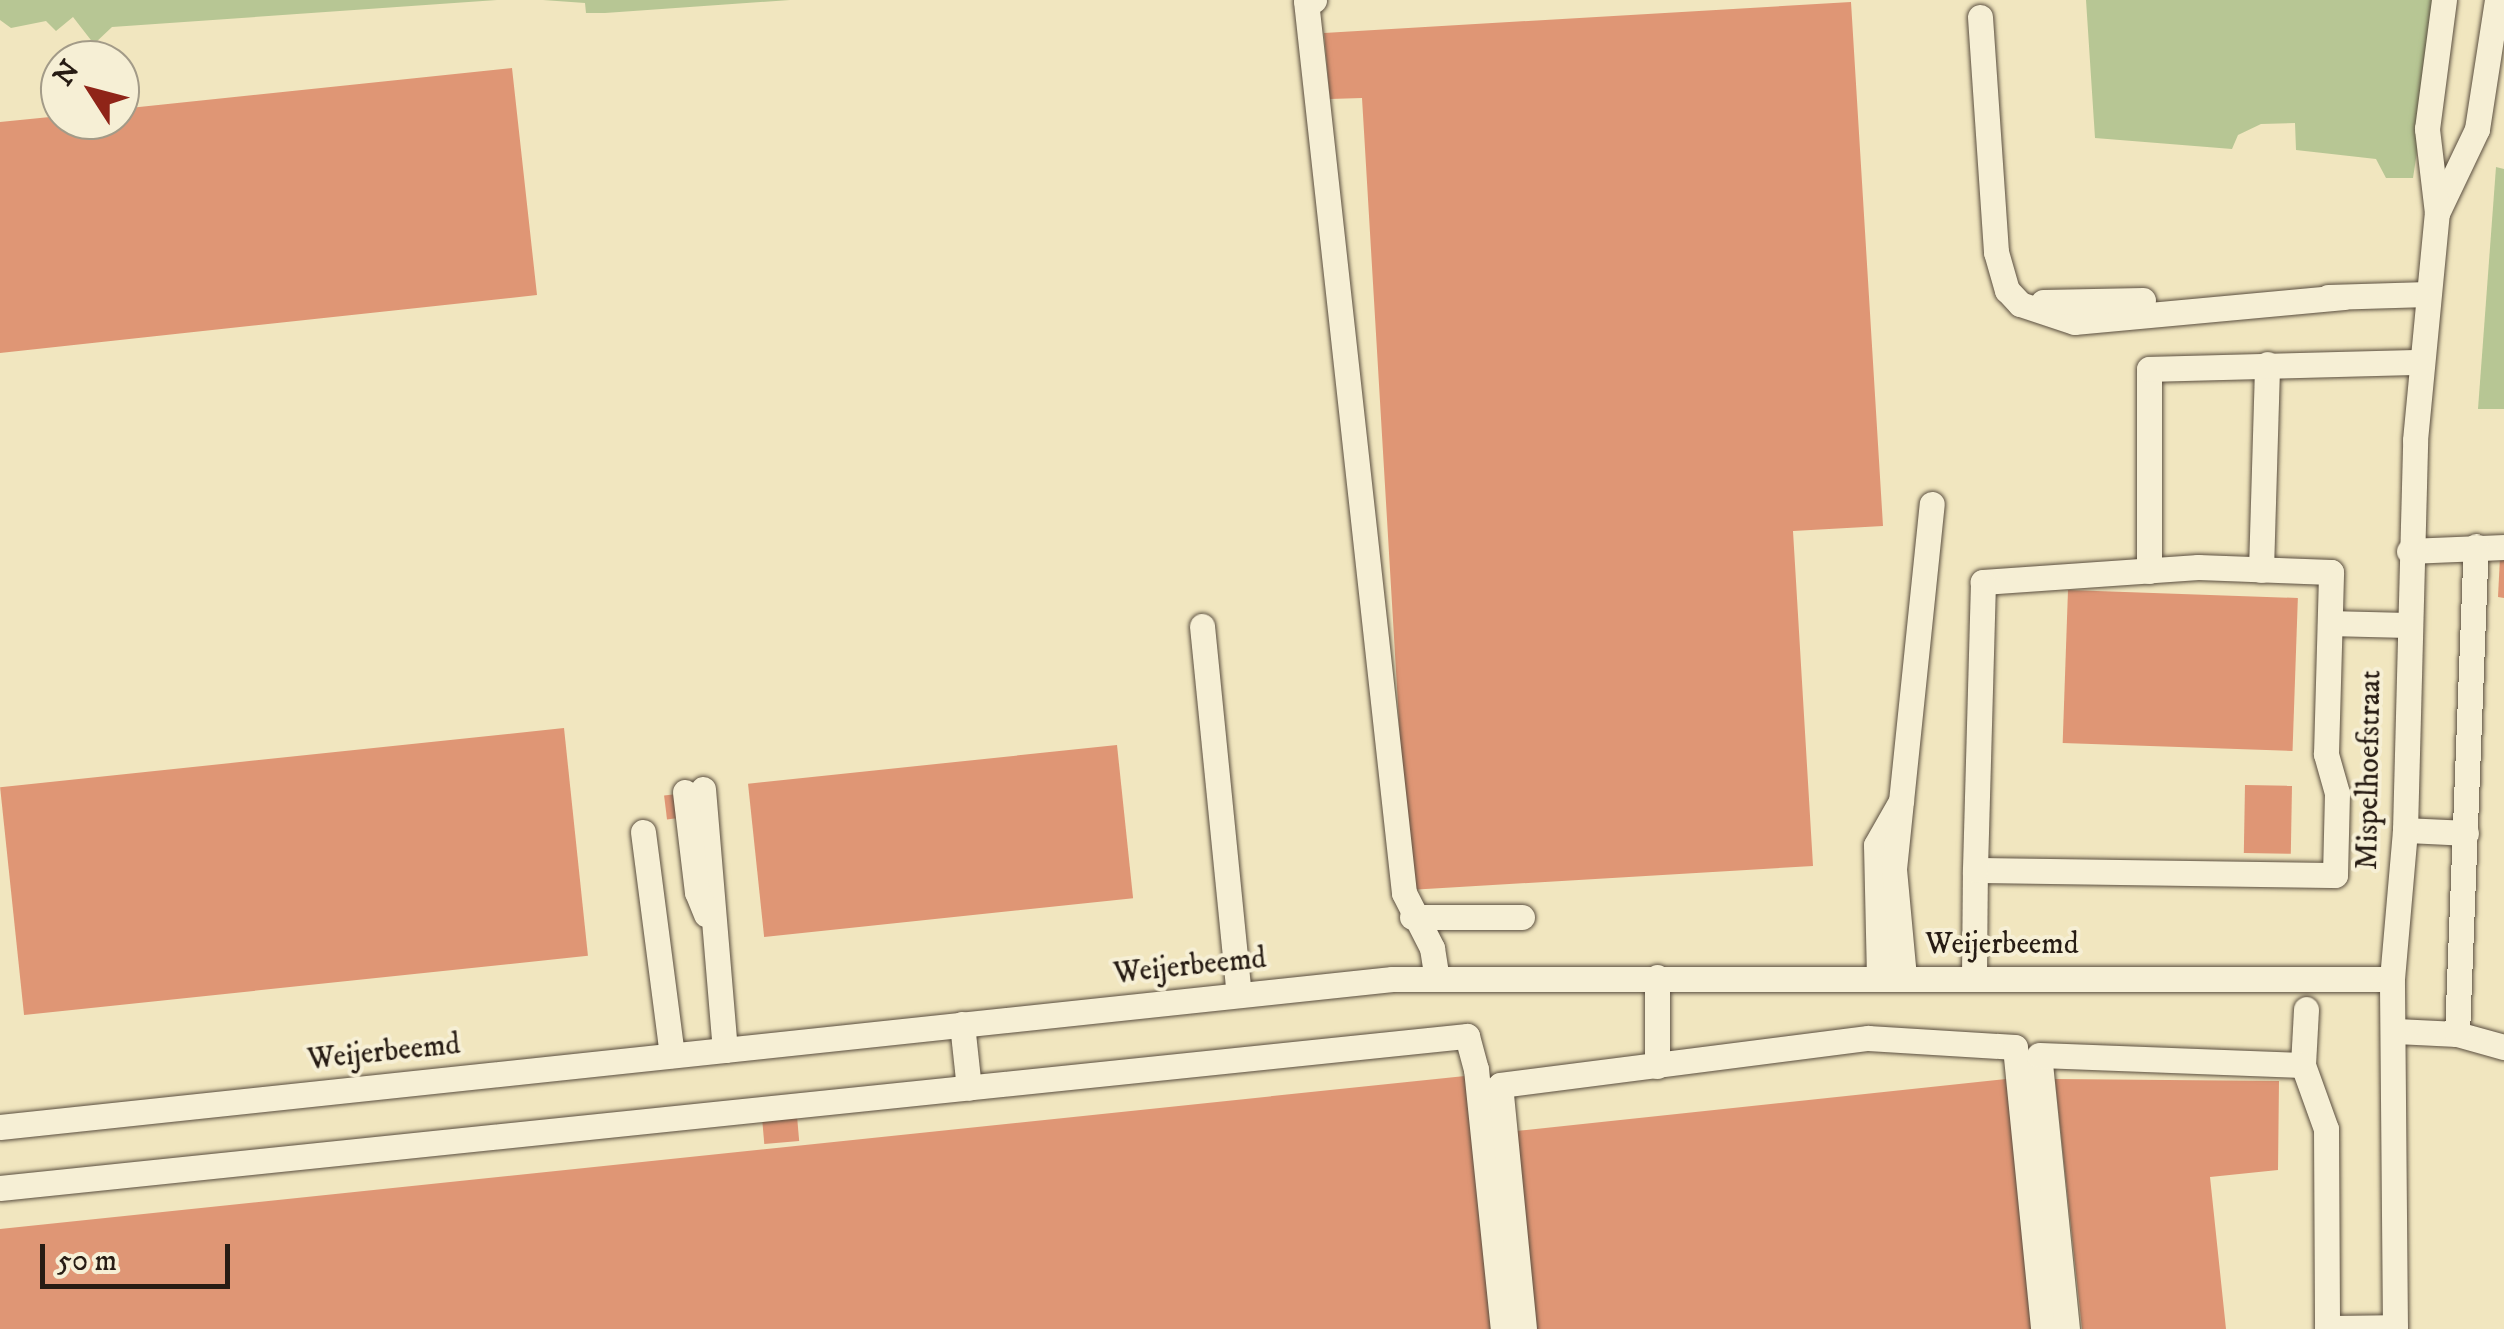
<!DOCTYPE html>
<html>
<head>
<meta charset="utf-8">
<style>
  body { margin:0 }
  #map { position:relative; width:2504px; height:1329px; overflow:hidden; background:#f1e6bf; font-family:"IM FELL DW Pica",serif }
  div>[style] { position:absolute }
  .green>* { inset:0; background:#b7c694 }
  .building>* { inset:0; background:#df9675; transform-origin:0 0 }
  .roads { filter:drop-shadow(0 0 2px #5a4e3f) drop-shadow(0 0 2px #5a4e3f) }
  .minor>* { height:25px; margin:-12.5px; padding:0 12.5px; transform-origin:12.5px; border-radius:12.5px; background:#f6efd5 }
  span { translate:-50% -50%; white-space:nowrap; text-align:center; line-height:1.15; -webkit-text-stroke:8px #f6efd5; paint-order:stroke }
  .street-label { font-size:30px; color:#271c14 }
  .north { position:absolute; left:40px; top:40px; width:100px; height:100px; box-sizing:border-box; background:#f6efd5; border:2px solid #a39b88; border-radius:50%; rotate:306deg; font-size:28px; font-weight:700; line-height:40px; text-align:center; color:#271c14 }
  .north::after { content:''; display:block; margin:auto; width:35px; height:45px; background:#8f2418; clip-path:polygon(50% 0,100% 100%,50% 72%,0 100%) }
  .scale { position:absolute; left:40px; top:1244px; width:190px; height:45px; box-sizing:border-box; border:5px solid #271c14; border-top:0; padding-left:12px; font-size:30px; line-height:35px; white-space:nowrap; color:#271c14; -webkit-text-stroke:8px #f6efd5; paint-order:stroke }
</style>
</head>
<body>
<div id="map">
  <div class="green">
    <i style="clip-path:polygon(0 0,497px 0,112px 27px,94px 44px,73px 17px,56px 31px,46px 21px,11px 28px,0 20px)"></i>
    <i style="clip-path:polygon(543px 0,790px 0,605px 13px,586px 13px,585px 3px)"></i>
    <i style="clip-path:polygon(2086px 0,2440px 0,2413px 178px,2386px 178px,2376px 159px,2296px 150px,2295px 123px,2261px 124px,2238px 135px,2232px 149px,2095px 138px)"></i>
    <i style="clip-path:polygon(2496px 167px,2504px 169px,2504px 409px,2478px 409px)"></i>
  </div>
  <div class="building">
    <i style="clip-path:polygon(1851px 2px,1883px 526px,1793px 531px,1813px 866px,1409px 890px,1362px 98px,1330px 99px,1324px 33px)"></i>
    <i style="clip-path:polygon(512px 68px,537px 295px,0 353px,0 122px,60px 116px,120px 120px,120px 109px)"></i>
    <i style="clip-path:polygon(2500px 557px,2504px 557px,2504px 598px,2498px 597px)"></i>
    <i style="left:2068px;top:590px;width:230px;height:153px;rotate:2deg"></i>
    <i style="left:564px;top:728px;width:229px;height:567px;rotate:84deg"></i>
    <i style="left:1117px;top:745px;width:154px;height:371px;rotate:84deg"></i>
    <i style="left:2245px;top:785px;width:47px;height:68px;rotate:1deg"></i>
    <i style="left:677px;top:794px;width:24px;height:13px;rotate:83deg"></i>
    <i style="clip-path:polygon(1465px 1076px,1491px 1329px,0 1329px,0 1229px)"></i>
    <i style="clip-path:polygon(2006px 1079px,2033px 1329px,1537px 1329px,1516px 1131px)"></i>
    <i style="clip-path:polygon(2055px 1079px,2279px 1081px,2278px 1170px,2210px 1177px,2226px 1329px,2082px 1329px)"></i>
    <i style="left:797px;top:1116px;width:25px;height:35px;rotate:85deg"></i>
  </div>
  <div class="roads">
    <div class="minor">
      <i style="left:1314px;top:0;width:8px;rotate:173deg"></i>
      <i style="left:1306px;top:1px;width:897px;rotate:83.73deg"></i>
      <i style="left:1404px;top:893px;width:62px;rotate:63deg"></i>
      <i style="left:1432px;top:948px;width:30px;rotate:81deg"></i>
      <i style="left:1980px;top:17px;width:236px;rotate:86.1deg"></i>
      <i style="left:1996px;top:252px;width:40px;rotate:74deg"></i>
      <i style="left:2007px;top:290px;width:19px;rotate:47deg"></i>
      <i style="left:2020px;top:304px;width:57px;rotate:18.4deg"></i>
      <i style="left:2074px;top:322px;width:271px;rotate:-5.3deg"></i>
      <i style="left:2437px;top:213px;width:93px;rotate:-64.5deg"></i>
      <i style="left:2477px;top:129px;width:131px;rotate:-81.2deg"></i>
      <i style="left:2328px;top:297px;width:100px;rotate:-1.7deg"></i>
      <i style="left:2043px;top:302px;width:100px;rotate:-1.1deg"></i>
      <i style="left:2409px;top:551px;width:95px;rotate:-2.4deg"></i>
      <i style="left:2261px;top:570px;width:206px;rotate:-88.3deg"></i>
      <i style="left:2149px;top:571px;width:202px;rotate:-90deg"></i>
      <i style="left:2149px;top:369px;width:272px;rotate:-1.5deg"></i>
      <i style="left:2330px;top:623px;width:76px;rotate:1.5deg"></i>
      <i style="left:1202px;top:626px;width:370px;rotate:84.3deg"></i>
      <i style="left:703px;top:789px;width:262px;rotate:85.2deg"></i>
      <i style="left:685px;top:792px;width:101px;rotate:83.2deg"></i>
      <i style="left:697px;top:892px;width:24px;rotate:68deg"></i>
      <i style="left:2405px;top:830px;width:61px;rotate:2.8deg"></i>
      <i style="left:643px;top:832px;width:225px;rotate:82.6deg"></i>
      <i style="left:1412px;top:917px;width:110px"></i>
      <i style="left:1879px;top:977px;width:132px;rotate:-91.3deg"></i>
      <i style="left:1876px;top:845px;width:51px;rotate:-60.4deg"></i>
      <i style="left:1904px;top:977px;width:108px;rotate:-95.3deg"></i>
      <i style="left:1894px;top:869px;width:367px;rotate:-84.1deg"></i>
      <i style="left:1974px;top:977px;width:107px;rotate:-89.5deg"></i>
      <i style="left:1975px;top:870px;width:360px;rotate:0.8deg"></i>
      <i style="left:2335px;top:875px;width:82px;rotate:-88.6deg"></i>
      <i style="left:2337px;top:793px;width:41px;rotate:-105.8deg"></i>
      <i style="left:2326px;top:754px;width:182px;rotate:-88.4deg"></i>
      <i style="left:2331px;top:572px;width:133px;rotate:-177.8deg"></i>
      <i style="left:2198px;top:567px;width:216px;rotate:176deg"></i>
      <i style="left:1983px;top:582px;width:288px;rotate:91.6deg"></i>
      <i style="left:962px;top:1024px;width:64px;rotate:83.8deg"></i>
      <i style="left:2396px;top:1031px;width:61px;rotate:2.8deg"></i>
      <i style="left:2457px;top:1034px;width:49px;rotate:15.5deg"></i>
      <i style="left:2457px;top:1034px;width:488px;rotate:-87.8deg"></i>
      <i style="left:2303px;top:1065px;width:56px;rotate:-86.9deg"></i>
      <i style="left:1657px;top:1066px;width:89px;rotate:-90deg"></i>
      <i style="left:0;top:1127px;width:1400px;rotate:-6.07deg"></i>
      <i style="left:1392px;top:979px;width:1000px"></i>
      <i style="left:0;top:1188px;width:1475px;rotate:-5.92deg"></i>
      <i style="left:1467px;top:1036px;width:34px;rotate:75deg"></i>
      <i style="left:1476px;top:1069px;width:261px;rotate:84.1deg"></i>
      <i style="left:2327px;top:1328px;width:68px;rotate:-0.8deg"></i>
      <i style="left:1524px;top:1329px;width:245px;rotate:-95.6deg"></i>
      <i style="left:1500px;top:1085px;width:371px;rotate:-7.3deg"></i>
      <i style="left:1868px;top:1038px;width:147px;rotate:3.5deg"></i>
      <i style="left:2015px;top:1047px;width:283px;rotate:84.3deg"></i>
      <i style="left:2067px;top:1329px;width:275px;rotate:-95.8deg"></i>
      <i style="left:2039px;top:1055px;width:264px;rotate:2.2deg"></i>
      <i style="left:2303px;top:1065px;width:68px;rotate:70.2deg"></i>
      <i style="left:2326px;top:1129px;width:200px;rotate:89.7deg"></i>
      <i style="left:2395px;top:1329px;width:350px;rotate:-90.5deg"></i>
      <i style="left:2392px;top:979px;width:150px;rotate:-85deg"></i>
      <i style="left:2405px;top:830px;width:390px;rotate:-88.5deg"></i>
      <i style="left:2415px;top:440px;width:228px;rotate:-84.5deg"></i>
      <i style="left:2437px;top:213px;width:85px;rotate:-96.8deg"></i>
      <i style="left:2427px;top:129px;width:130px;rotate:-82.5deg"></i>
    </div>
  </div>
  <div class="street-label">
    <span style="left:2370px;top:770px;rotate:-89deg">Mispelhoefstraat</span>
    <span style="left:2002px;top:945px">Weijerbeemd</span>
    <span style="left:1190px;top:967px;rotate:-6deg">Weijerbeemd</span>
    <span style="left:384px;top:1053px;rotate:-6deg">Weijerbeemd</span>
  </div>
  <div class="north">N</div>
  <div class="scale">50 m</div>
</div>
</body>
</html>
